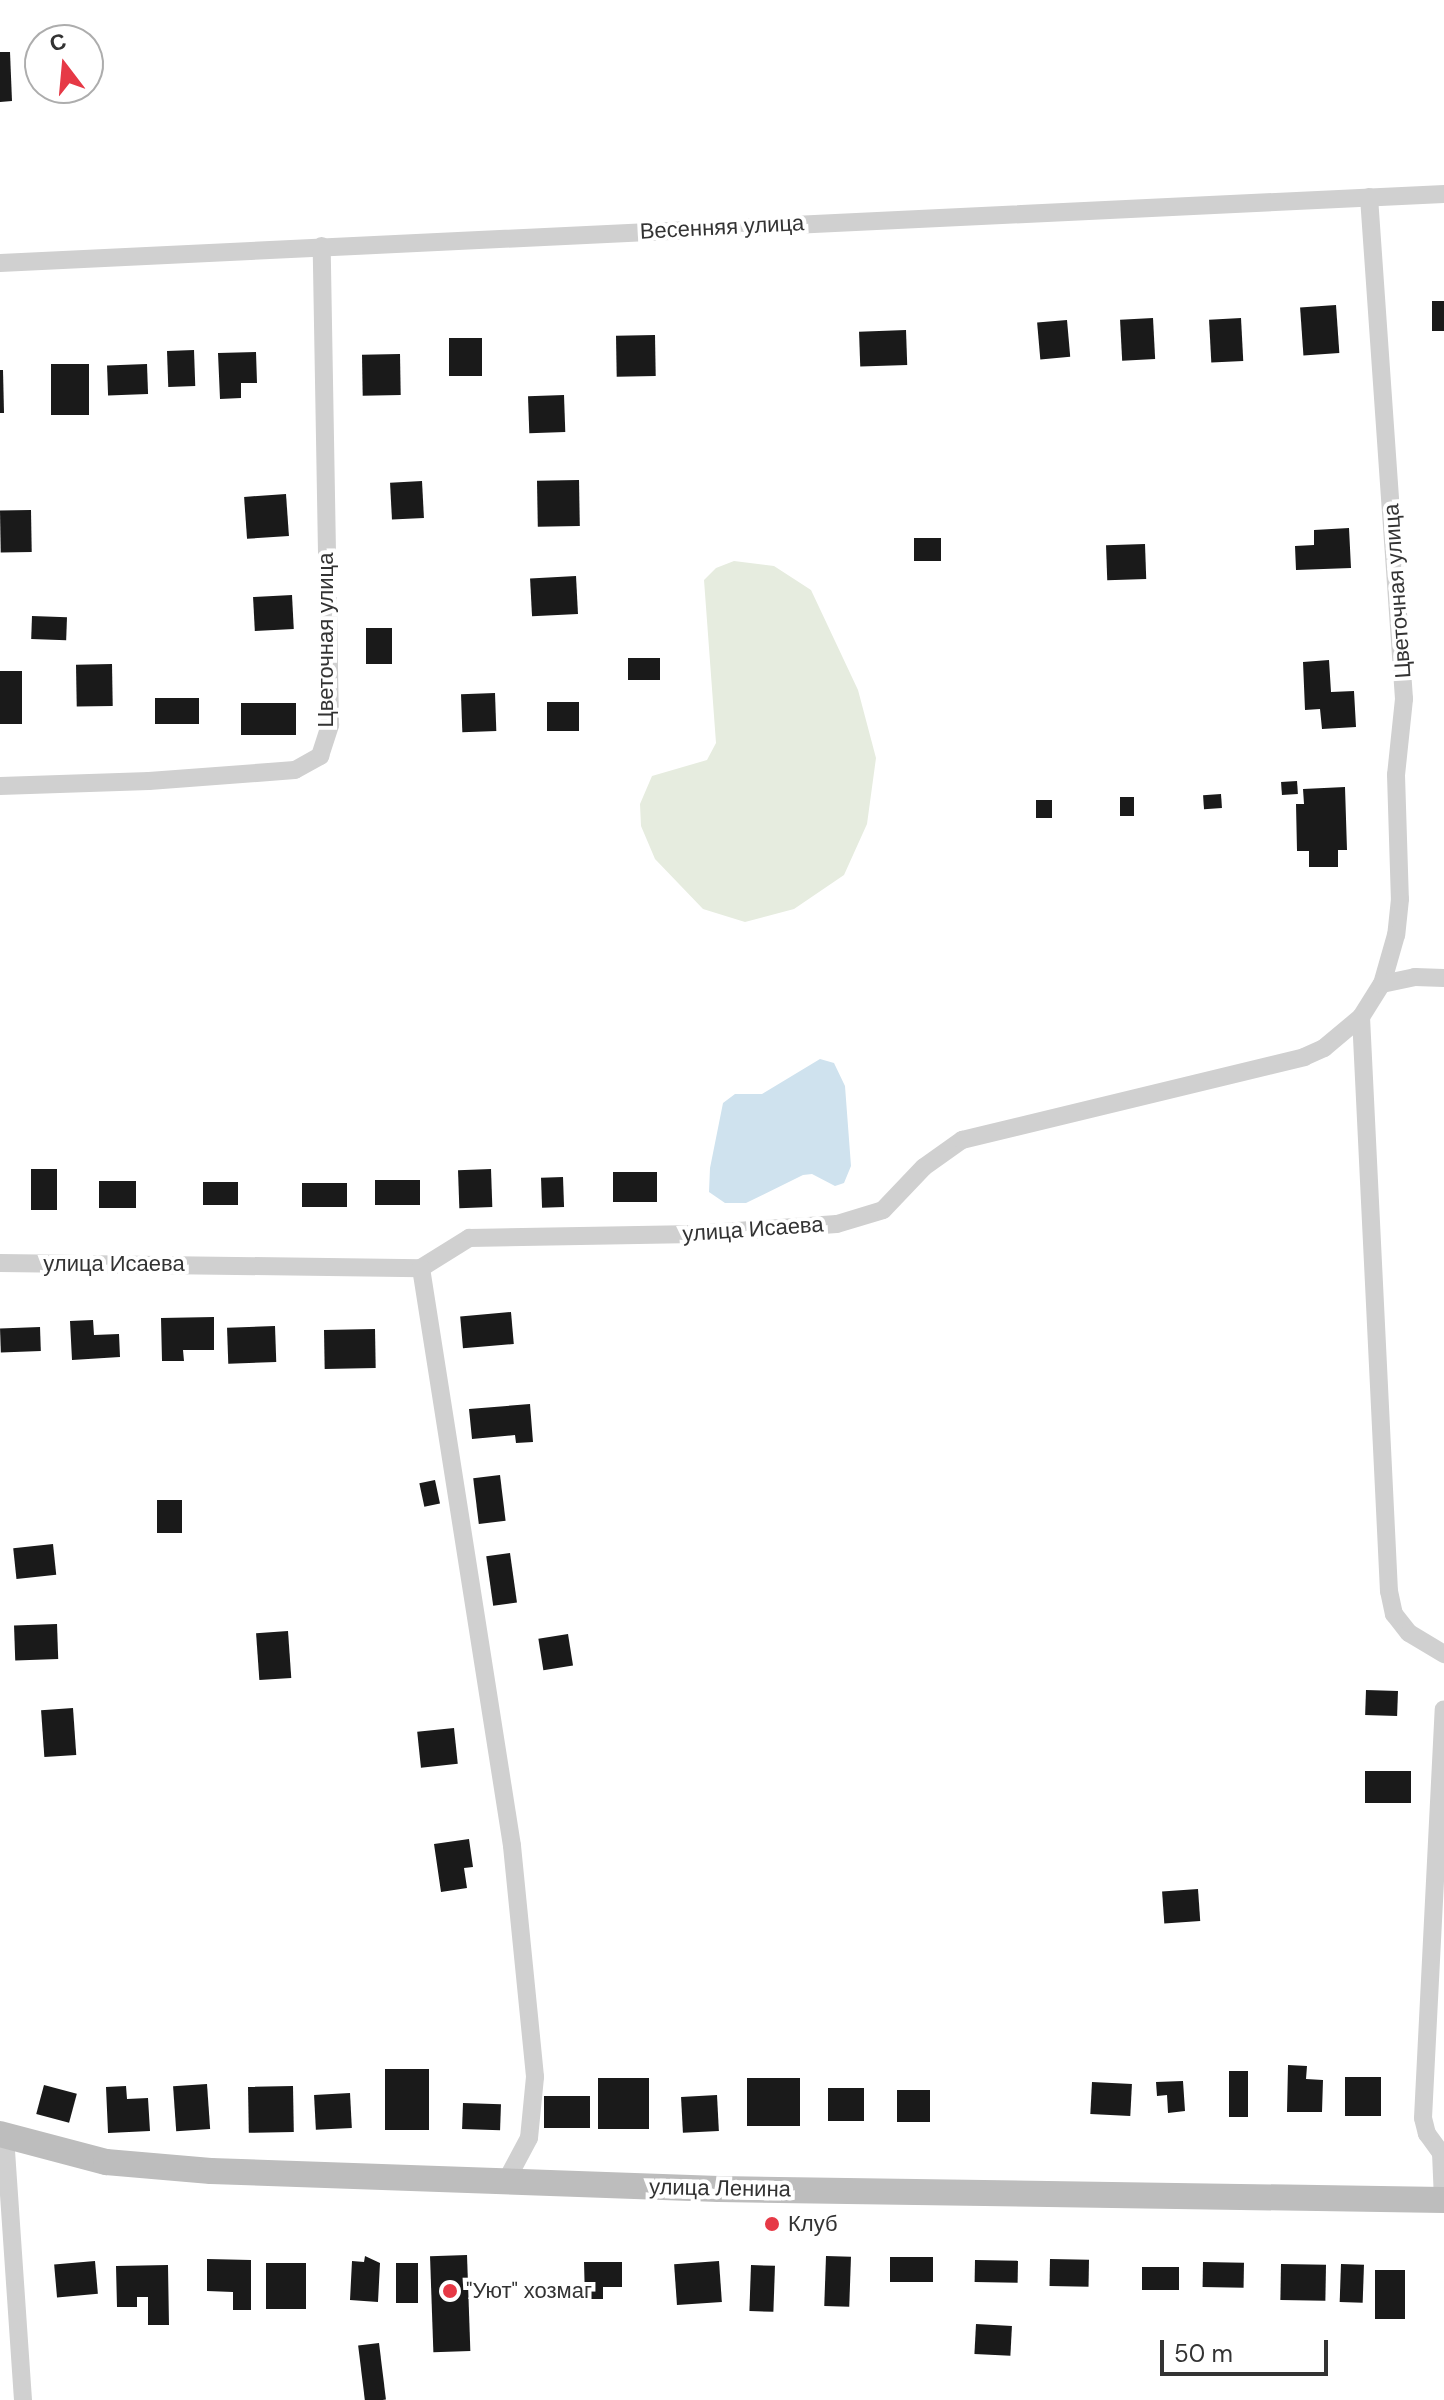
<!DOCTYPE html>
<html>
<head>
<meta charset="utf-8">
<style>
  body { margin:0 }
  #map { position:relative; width:1444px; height:2400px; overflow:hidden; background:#fff; font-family:"DM Sans",sans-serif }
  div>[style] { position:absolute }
  .green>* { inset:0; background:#e6ecdf }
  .water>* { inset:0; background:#cfe2ee }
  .building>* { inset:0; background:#1a1a1a; transform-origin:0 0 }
  .street>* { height:18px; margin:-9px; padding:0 9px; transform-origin:9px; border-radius:9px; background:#d0d0d0 }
  .secondary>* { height:26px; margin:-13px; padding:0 13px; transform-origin:13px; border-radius:13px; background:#bdbdbd }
  .dots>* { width:22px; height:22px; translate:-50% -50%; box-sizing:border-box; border:4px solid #fff; border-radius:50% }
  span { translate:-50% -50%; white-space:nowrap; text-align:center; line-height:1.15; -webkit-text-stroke:8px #fff; paint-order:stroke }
  .street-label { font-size:22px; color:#333 }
  .poi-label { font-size:22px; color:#333 }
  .left { translate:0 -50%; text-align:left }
  .north { position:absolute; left:24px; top:24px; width:80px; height:80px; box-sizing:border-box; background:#fff; border:2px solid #adadad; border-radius:50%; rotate:344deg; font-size:22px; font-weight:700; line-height:32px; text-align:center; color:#333 }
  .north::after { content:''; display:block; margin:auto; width:28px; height:36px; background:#e63946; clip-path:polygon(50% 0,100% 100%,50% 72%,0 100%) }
  .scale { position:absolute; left:1160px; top:2340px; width:168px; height:36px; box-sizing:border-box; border:4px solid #333; border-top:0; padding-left:10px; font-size:24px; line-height:28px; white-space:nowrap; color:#333; -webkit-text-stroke:6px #fff; paint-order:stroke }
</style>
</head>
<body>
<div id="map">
  <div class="green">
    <i style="clip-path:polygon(734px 561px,774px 566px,811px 590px,858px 690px,876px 758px,867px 824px,844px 875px,794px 909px,745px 922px,703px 909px,655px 859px,641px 826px,640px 804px,652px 776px,707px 760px,716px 743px,704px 580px,716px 568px)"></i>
  </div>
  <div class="water">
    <i style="clip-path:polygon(820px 1059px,834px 1063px,845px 1086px,851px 1166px,844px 1183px,835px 1186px,812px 1174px,803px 1175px,746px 1203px,725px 1203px,709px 1192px,710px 1168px,723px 1103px,735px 1094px,762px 1094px)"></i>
  </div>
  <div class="building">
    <i style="clip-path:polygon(0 52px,10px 52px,12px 101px,0 102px)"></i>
    <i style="left:1444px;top:301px;width:30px;height:12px;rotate:90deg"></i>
    <i style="left:1336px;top:305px;width:48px;height:36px;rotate:86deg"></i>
    <i style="left:1153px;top:318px;width:41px;height:33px;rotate:87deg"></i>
    <i style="left:1241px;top:318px;width:43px;height:32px;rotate:87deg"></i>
    <i style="left:1067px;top:320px;width:37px;height:30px;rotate:85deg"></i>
    <i style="left:906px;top:330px;width:35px;height:47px;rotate:88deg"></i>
    <i style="left:655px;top:335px;width:41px;height:39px;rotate:89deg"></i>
    <i style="left:449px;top:338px;width:33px;height:38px"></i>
    <i style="left:194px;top:350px;width:36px;height:27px;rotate:88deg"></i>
    <i style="clip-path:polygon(256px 352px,257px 383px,241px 383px,241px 398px,220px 399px,218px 353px)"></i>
    <i style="left:400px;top:354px;width:41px;height:38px;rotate:89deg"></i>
    <i style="left:89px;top:364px;width:51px;height:38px;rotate:90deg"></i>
    <i style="left:147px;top:364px;width:30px;height:40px;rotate:88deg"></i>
    <i style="clip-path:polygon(0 370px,3px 370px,4px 413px,0 413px)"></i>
    <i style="left:564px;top:395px;width:37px;height:36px;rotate:88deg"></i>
    <i style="left:579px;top:480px;width:46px;height:42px;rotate:89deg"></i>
    <i style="left:422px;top:481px;width:37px;height:32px;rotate:87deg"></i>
    <i style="left:286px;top:494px;width:42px;height:42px;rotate:86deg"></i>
    <i style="left:31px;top:510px;width:42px;height:31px;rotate:89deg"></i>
    <i style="clip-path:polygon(1349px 528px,1351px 568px,1296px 570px,1295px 546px,1314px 545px,1314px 530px)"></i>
    <i style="left:914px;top:538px;width:27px;height:23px"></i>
    <i style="left:1145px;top:544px;width:35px;height:39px;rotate:88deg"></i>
    <i style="left:576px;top:576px;width:38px;height:46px;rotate:87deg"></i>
    <i style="left:292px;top:595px;width:34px;height:39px;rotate:87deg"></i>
    <i style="left:32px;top:616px;width:35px;height:23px;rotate:2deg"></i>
    <i style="left:366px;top:628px;width:26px;height:36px"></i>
    <i style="left:628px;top:658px;width:32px;height:22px"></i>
    <i style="clip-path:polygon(1329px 660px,1331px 692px,1354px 691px,1356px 727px,1322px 729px,1320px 709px,1305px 710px,1303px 662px)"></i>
    <i style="left:112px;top:664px;width:42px;height:36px;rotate:89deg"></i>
    <i style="left:0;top:671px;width:22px;height:53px"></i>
    <i style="left:495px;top:693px;width:38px;height:34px;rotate:88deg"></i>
    <i style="left:199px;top:698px;width:26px;height:44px;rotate:90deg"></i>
    <i style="left:547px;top:702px;width:32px;height:29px"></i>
    <i style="left:241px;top:703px;width:55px;height:32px"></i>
    <i style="left:1297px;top:781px;width:13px;height:16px;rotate:86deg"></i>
    <i style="clip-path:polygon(1345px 787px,1347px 850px,1338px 850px,1338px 867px,1309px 867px,1309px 851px,1297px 851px,1296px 804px,1304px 804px,1303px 789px)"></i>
    <i style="left:1221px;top:794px;width:14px;height:18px;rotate:86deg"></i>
    <i style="left:1120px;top:797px;width:14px;height:19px"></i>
    <i style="left:1036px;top:800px;width:16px;height:18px"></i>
    <i style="left:31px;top:1169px;width:26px;height:41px"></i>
    <i style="left:491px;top:1169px;width:38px;height:33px;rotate:88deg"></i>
    <i style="left:613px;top:1172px;width:44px;height:30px"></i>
    <i style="left:563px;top:1177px;width:30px;height:22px;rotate:88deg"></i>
    <i style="left:420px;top:1180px;width:25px;height:45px;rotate:90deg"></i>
    <i style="left:99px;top:1181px;width:37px;height:27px"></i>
    <i style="left:203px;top:1182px;width:35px;height:23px"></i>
    <i style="left:347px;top:1183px;width:24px;height:45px;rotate:90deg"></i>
    <i style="left:511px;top:1312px;width:32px;height:51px;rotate:85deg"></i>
    <i style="clip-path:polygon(214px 1317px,214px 1350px,183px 1350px,184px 1361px,162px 1361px,161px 1318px)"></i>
    <i style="clip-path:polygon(93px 1320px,94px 1335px,119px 1334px,120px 1357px,72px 1360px,70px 1321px)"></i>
    <i style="left:275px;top:1326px;width:36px;height:48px;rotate:88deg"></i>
    <i style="left:40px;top:1327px;width:24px;height:40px;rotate:88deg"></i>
    <i style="left:375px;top:1329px;width:39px;height:51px;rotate:89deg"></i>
    <i style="clip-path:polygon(530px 1404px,533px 1442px,516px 1443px,515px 1435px,472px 1439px,469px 1409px)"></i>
    <i style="left:500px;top:1475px;width:46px;height:27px;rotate:83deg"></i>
    <i style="left:435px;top:1480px;width:24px;height:16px;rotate:78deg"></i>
    <i style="left:157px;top:1500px;width:25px;height:33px"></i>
    <i style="left:53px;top:1544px;width:31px;height:40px;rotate:84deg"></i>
    <i style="left:510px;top:1553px;width:50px;height:24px;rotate:82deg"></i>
    <i style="left:57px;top:1624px;width:35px;height:43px;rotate:88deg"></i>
    <i style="left:288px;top:1631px;width:47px;height:32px;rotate:86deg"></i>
    <i style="left:568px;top:1634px;width:32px;height:30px;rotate:81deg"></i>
    <i style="left:1366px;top:1690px;width:32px;height:25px;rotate:2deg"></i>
    <i style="left:73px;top:1708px;width:47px;height:32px;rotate:86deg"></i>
    <i style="left:454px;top:1728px;width:36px;height:37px;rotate:84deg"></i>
    <i style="left:1365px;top:1771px;width:46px;height:32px"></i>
    <i style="clip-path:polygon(469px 1839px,473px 1867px,464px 1868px,467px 1888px,441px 1892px,434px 1844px)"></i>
    <i style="left:1198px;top:1889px;width:32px;height:36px;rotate:86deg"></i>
    <i style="clip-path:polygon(1288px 2065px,1307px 2066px,1306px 2079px,1323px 2080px,1322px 2112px,1287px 2112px)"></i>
    <i style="left:385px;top:2069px;width:44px;height:61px"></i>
    <i style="left:1229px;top:2071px;width:19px;height:46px"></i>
    <i style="left:1345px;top:2077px;width:36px;height:39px"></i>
    <i style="left:598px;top:2078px;width:51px;height:51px"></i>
    <i style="left:747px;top:2078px;width:53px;height:48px"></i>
    <i style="clip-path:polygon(1183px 2081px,1185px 2111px,1168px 2113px,1167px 2095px,1157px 2096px,1156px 2082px)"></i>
    <i style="left:1092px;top:2082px;width:40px;height:32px;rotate:3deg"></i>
    <i style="left:207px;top:2084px;width:45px;height:34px;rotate:86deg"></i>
    <i style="left:44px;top:2085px;width:34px;height:30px;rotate:15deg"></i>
    <i style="clip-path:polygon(126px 2086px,127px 2099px,148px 2098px,150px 2131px,108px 2133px,106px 2087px)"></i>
    <i style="left:293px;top:2086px;width:46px;height:45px;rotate:89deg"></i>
    <i style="left:864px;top:2088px;width:33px;height:36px;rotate:90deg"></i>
    <i style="left:897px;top:2090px;width:33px;height:32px"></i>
    <i style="left:350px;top:2093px;width:35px;height:36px;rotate:87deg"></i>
    <i style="left:717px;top:2095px;width:36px;height:36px;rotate:87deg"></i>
    <i style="left:590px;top:2096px;width:32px;height:46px;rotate:90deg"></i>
    <i style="left:463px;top:2103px;width:38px;height:26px;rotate:2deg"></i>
    <i style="left:467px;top:2255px;width:96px;height:37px;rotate:88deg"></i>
    <i style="clip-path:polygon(365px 2256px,380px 2263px,378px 2302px,350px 2300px,352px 2261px,364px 2262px)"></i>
    <i style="left:826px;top:2256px;width:25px;height:50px;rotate:2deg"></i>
    <i style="left:890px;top:2257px;width:43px;height:25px"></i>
    <i style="clip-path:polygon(207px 2259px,251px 2260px,251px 2310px,233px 2310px,233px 2292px,207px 2291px)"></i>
    <i style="left:1050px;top:2259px;width:39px;height:27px;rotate:1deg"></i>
    <i style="left:975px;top:2260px;width:43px;height:22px;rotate:1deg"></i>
    <i style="left:95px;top:2261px;width:33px;height:41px;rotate:85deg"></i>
    <i style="left:719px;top:2261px;width:41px;height:45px;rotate:86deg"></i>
    <i style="clip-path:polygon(584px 2262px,622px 2262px,622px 2287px,603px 2287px,603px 2299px,585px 2299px)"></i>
    <i style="left:1203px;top:2262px;width:41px;height:25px;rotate:1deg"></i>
    <i style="left:306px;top:2263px;width:46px;height:40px;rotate:90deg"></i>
    <i style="left:396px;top:2263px;width:22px;height:40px"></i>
    <i style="left:1281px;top:2264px;width:45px;height:36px;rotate:1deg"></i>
    <i style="left:1341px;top:2264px;width:23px;height:38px;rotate:2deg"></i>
    <i style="clip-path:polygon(168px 2265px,169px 2325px,148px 2325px,148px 2297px,137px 2297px,137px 2307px,117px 2307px,116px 2266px)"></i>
    <i style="left:751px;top:2265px;width:24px;height:46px;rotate:2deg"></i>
    <i style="left:1142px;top:2267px;width:37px;height:23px"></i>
    <i style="left:1375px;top:2270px;width:30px;height:49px"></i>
    <i style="left:976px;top:2324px;width:36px;height:30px;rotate:3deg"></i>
    <i style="left:379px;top:2343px;width:57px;height:21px;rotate:83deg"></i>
  </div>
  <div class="street">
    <i style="left:1369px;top:197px;width:503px;rotate:86.01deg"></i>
    <i style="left:1404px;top:699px;width:76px;rotate:96deg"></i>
    <i style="left:1396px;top:775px;width:124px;rotate:88.2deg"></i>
    <i style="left:1400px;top:899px;width:36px;rotate:96deg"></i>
    <i style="left:1396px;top:935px;width:51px;rotate:105.9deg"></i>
    <i style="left:0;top:263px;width:1446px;rotate:-2.74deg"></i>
    <i style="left:0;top:786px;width:149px;rotate:-1.9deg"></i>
    <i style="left:149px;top:781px;width:146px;rotate:-4.3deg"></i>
    <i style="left:295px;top:770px;width:29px;rotate:-29deg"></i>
    <i style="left:320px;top:756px;width:33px;rotate:-72deg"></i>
    <i style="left:330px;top:725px;width:479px;rotate:-91deg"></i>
    <i style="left:1361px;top:1017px;width:575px;rotate:87.21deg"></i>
    <i style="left:1389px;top:1591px;width:24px;rotate:78deg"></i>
    <i style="left:1394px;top:1614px;width:24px;rotate:52deg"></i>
    <i style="left:1409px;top:1633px;width:41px;rotate:31deg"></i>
    <i style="left:0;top:1263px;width:421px;rotate:0.7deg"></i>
    <i style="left:421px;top:1268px;width:57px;rotate:-32deg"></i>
    <i style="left:469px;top:1238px;width:227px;rotate:-1deg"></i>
    <i style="left:696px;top:1234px;width:141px;rotate:-4.1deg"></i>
    <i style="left:837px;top:1224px;width:48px;rotate:-16.9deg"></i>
    <i style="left:883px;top:1210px;width:59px;rotate:-46.4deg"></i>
    <i style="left:924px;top:1167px;width:47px;rotate:-35.4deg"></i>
    <i style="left:962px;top:1140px;width:352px;rotate:-13.6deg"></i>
    <i style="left:1304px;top:1057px;width:22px;rotate:-24deg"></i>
    <i style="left:1324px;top:1048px;width:48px;rotate:-40deg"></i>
    <i style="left:1361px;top:1017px;width:39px;rotate:-58deg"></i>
    <i style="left:1382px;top:984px;width:34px;rotate:-12deg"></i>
    <i style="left:1415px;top:977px;width:29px;rotate:2deg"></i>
    <i style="left:421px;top:1268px;width:585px;rotate:81.05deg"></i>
    <i style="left:512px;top:1846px;width:232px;rotate:84.3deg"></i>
    <i style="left:535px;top:2077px;width:61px;rotate:95.6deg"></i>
    <i style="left:529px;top:2138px;width:49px;rotate:118.1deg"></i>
    <i style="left:5px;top:2136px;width:265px;rotate:86.1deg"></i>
    <i style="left:1443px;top:2200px;width:47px;rotate:-92.4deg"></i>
    <i style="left:1441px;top:2153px;width:24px;rotate:-126deg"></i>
    <i style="left:1427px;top:2134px;width:16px;rotate:-104deg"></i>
    <i style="left:1423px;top:2118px;width:409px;rotate:-87.1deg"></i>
  </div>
  <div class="secondary">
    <i style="left:0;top:2134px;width:110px;rotate:14.8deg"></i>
    <i style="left:106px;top:2162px;width:105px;rotate:4.9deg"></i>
    <i style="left:211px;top:2171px;width:508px;rotate:2.03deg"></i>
    <i style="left:719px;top:2189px;width:725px;rotate:0.87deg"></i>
  </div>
  <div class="dots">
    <i style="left:772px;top:2224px;background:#e63946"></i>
    <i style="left:450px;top:2291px;background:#e63946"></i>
  </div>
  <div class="street-label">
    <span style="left:722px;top:227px;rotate:-3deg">Весенняя улица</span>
    <span style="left:1397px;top:591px;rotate:-94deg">Цветочная улица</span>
    <span style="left:326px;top:640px;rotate:-90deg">Цветочная улица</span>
    <span style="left:753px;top:1229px;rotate:-4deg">улица Исаева</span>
    <span style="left:114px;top:1264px">улица Исаева</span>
    <span style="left:720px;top:2188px;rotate:1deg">улица Ленина</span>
  </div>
  <div class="poi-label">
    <span class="left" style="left:788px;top:2224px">Клуб</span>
    <span class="left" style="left:466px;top:2291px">"Уют" хозмаг</span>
  </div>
  <div class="north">С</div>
  <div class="scale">50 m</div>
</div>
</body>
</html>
